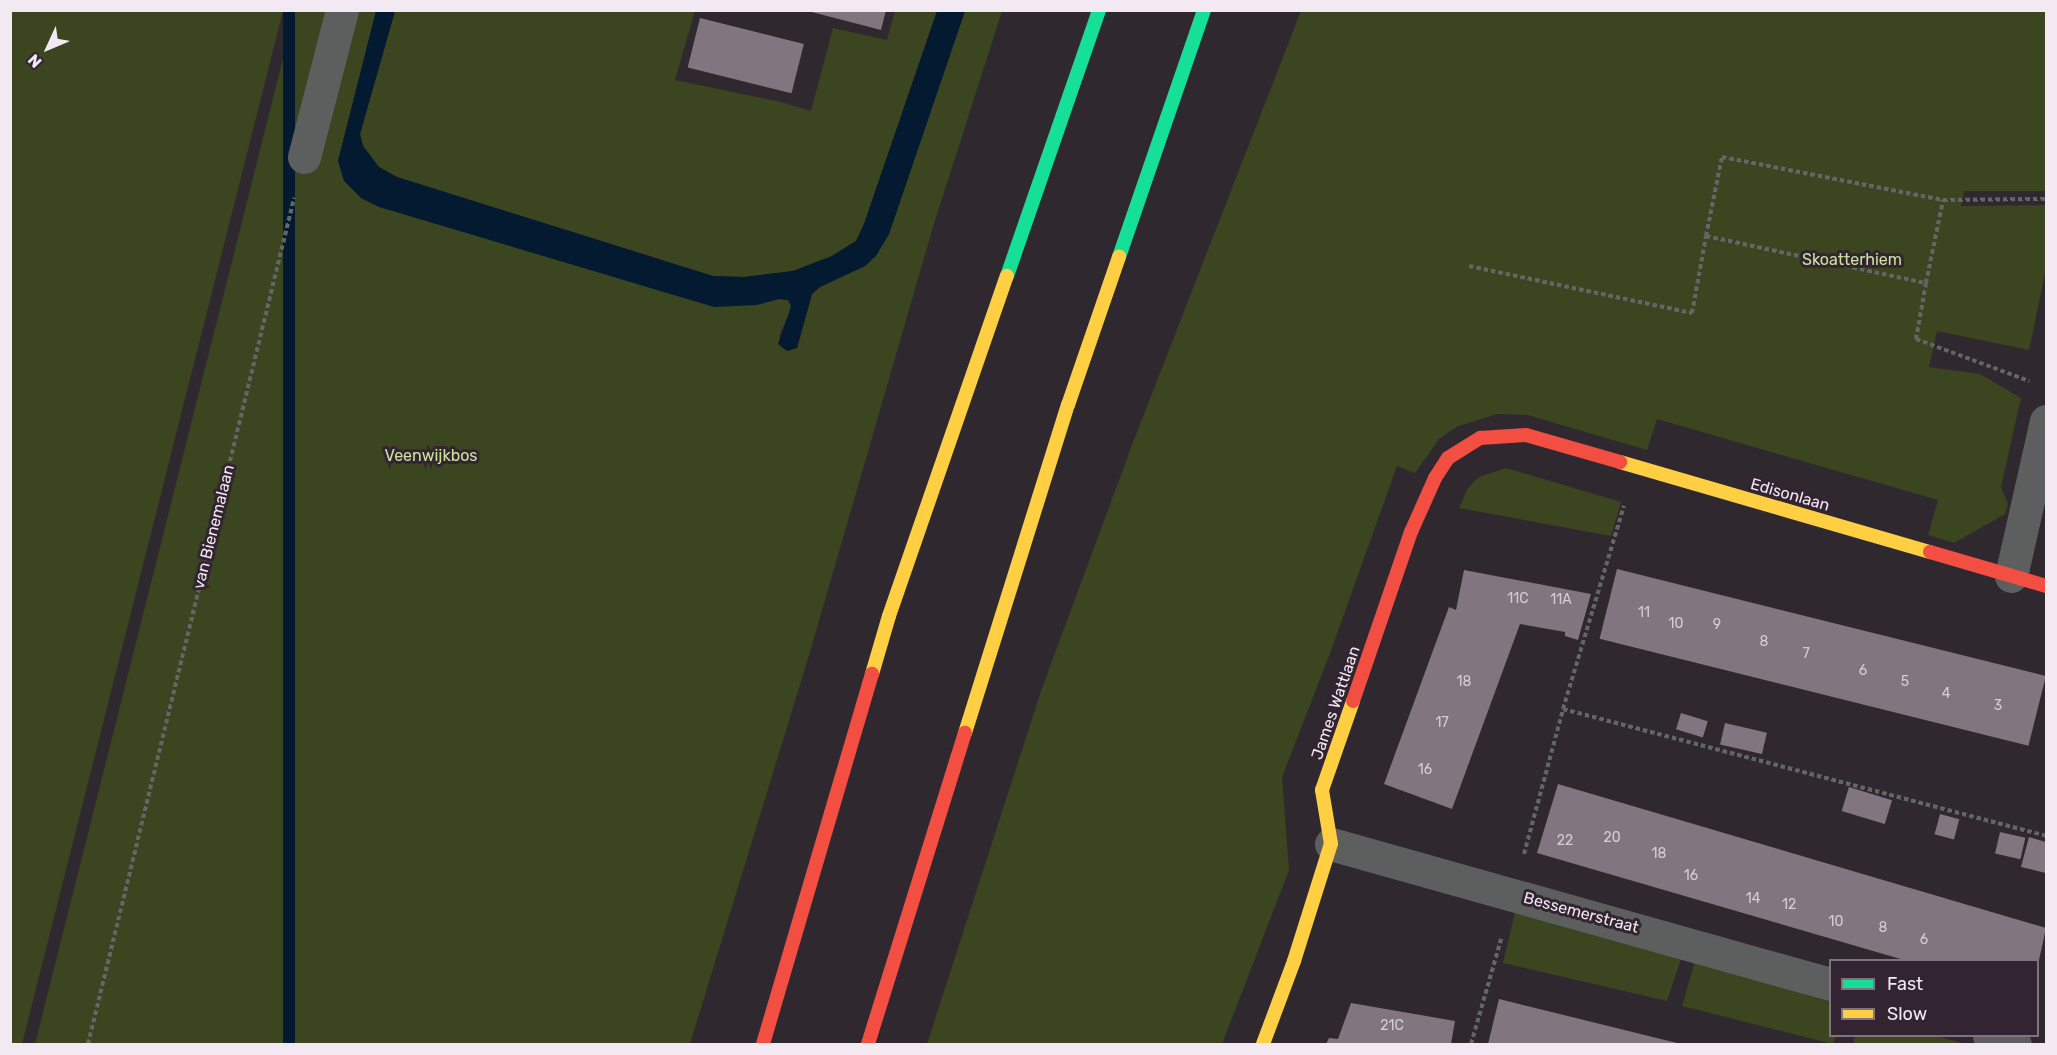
<!DOCTYPE html>
<html>
<head>
<meta charset="utf-8">
<style>
  body { margin:0 }
  #map { position:relative; width:2057px; height:1055px; overflow:hidden; background:#30282f; font-family:Rubik,sans-serif }
  div>[style] { position:absolute }
  .green>* { inset:0; background:#3b4520 }
  .water>* { inset:0; background:#041a30; transform-origin:0 0 }
  .building>* { inset:0; background:#817680; transform-origin:0 0 }
  .path>* { height:4px; margin-top:-2px; transform-origin:0; background:repeating-linear-gradient(90deg,#656565 0 4.5px,transparent 0 7.5px) }
  .street>* { height:33px; margin:-16.5px; padding:0 16.5px; transform-origin:16.5px; border-radius:16.5px; background:#5c5f5d }
  .fast>* { height:14px; margin:-7px; padding:0 7px; transform-origin:7px; border-radius:7px; background:#16e098 }
  .slow>* { height:14px; margin:-7px; padding:0 7px; transform-origin:7px; border-radius:7px; background:#ffcf43 }
  .jam>* { height:14px; margin:-7px; padding:0 7px; transform-origin:7px; border-radius:7px; background:#f24e42 }
  span { translate:-50% -50%; white-space:nowrap; text-align:center; line-height:1.15; -webkit-text-stroke:6px #332432; paint-order:stroke }
  .number-label { font-size:14px; color:#d6ccd6 }
  .number-label span { -webkit-text-stroke-width:0 }
  .park-label { font-size:16px; color:#cbe399 }
  .street-label { font-size:16px; color:#f3e9f2 }
  .frame { position:absolute; inset:0; border:12px solid #f3e9f2; pointer-events:none }
  .legend { position:absolute; left:1829px; top:959px; width:210px; height:78px; box-sizing:border-box; background:#332432; border:2px solid #80737f; margin:0; padding:8px 10px; list-style:none; font-size:18px; color:#f3e9f2 }
  .legend li { display:flex; align-items:center; gap:12px; height:30px }
  .legend b { width:30px; border:2px solid #80737f }
  .north { position:absolute; left:18px; top:18px; width:60px; height:60px; -webkit-text-stroke:4px #332432; paint-order:stroke; rotate:226deg; font-size:16px; font-weight:700; line-height:24px; text-align:center; color:#f3e9f2 }
  .north::after { content:''; display:block; margin:auto; width:21px; height:27px; background:#f3e9f2; clip-path:polygon(50% 0,100% 100%,50% 72%,0 100%) }
</style>
</head>
<body>
<div id="map">
  <div class="green">
    <i style="clip-path:polygon(10px 11px,283px 11px,22px 1044px,10px 1044px)"></i>
    <i style="clip-path:polygon(295px 11px,331px 11px,293px 164px,314px 171px,353px 11px,376px 11px,338px 161px,756px 305px,779px 299px,788px 300px,791px 305px,789px 313px,779px 336px,787px 350px,797px 348px,812px 294px,820px 287px,865px 266px,889px 234px,965px 11px,1002px 11px,933px 227px,810px 652px,690px 1044px,35px 1044px)"></i>
    <i style="clip-path:polygon(395px 11px,695px 11px,675px 80px,781px 102px,811px 111px,833px 28px,887px 40px,895px 11px,937px 11px,864px 224px,856px 241px,832px 256px,793px 271px,744px 277px,713px 276px,397px 177px,379px 167px,363px 146px,360px 134px)"></i>
    <i style="clip-path:polygon(1301px 11px,2046px 11px,2046px 191px,1964px 191px,1961px 206px,2046px 205px,2046px 269px,2029px 350px,1937px 331px,1929px 367px,1980px 374px,2021px 398px,2001px 487px,2008px 504px,2005px 514px,1954px 543px,1928px 535px,1938px 500px,1657px 419px,1647px 450px,1527px 415px,1497px 414px,1456px 427px,1439px 439px,1415px 473px,1397px 466px,1329px 656px,1282px 777px,1289px 870px,1222px 1044px,927px 1044px,1041px 691px,1132px 445px)"></i>
    <i style="clip-path:polygon(1506px 468px,1621px 502px,1611px 536px,1459px 508px,1468px 488px,1479px 477px)"></i>
    <i style="clip-path:polygon(1516px 908px,1682px 956px,1667px 1001px,1503px 963px)"></i>
    <i style="clip-path:polygon(1695px 961px,1830px 1002px,1830px 1036px,1836px 1036px,1833px 1044px,1682px 1006px)"></i>
    <i style="clip-path:polygon(1855px 1036px,1937px 1036px,1965px 1044px,1853px 1044px)"></i>
  </div>
  <div class="water">
    <i style="left:283px;top:11px;width:12px;height:1065px"></i>
    <i style="clip-path:polygon(376px 11px,395px 11px,360px 134px,363px 146px,379px 167px,397px 177px,713px 276px,744px 277px,793px 271px,832px 256px,856px 241px,864px 224px,937px 11px,965px 11px,889px 234px,876px 256px,865px 266px,820px 287px,812px 294px,797px 348px,787px 351px,778px 344px,789px 313px,791px 306px,788px 300px,779px 299px,756px 305px,714px 307px,379px 207px,361px 198px,344px 181px,338px 161px)"></i>
  </div>
  <div class="building">
    <i style="clip-path:polygon(804px 10px,886px 10px,881px 30px)"></i>
    <i style="left:700px;top:18px;width:107px;height:51px;rotate:14deg"></i>
    <i style="left:1617px;top:569px;width:442px;height:72px;rotate:14deg"></i>
    <i style="clip-path:polygon(1464px 570px,1591px 594px,1578px 640px,1565px 636px,1565px 632px,1520px 624px,1452px 809px,1384px 784px,1449px 607px,1456px 610px)"></i>
    <i style="left:1681px;top:713px;width:28px;height:17px;rotate:17deg"></i>
    <i style="left:1725px;top:723px;width:43px;height:22px;rotate:13deg"></i>
    <i style="clip-path:polygon(1558px 784px,2046px 928px,2039px 960px,1904px 960px,1537px 853px)"></i>
    <i style="left:1849px;top:787px;width:45px;height:25px;rotate:17deg"></i>
    <i style="left:1940px;top:814px;width:20px;height:21px;rotate:15deg"></i>
    <i style="left:2000px;top:832px;width:26px;height:22px;rotate:13deg"></i>
    <i style="clip-path:polygon(2029px 837px,2046px 842px,2046px 873px,2021px 867px)"></i>
    <i style="clip-path:polygon(1499px 999px,1681px 1044px,1488px 1044px)"></i>
    <i style="clip-path:polygon(1351px 1003px,1455px 1021px,1451px 1044px,1326px 1044px,1329px 1038px,1338px 1039px)"></i>
  </div>
  <div class="path">
    <i style="left:1706px;top:236px;width:81px;rotate:-78.6deg"></i>
    <i style="left:1722px;top:157px;width:225px;rotate:11deg"></i>
    <i style="left:1943px;top:200px;width:103px;rotate:-0.6deg"></i>
    <i style="left:1469px;top:266px;width:228px;rotate:11.9deg"></i>
    <i style="left:1692px;top:313px;width:78px;rotate:-79.7deg"></i>
    <i style="left:1706px;top:236px;width:225px;rotate:12.1deg"></i>
    <i style="left:1926px;top:283px;width:57px;rotate:100.1deg"></i>
    <i style="left:1916px;top:339px;width:121px;rotate:20.4deg"></i>
    <i style="left:1926px;top:283px;width:85px;rotate:-78.4deg"></i>
    <i style="left:1563px;top:709px;width:499px;rotate:14.7deg"></i>
    <i style="left:1524px;top:854px;width:150px;rotate:-74.9deg"></i>
    <i style="left:1563px;top:709px;width:212px;rotate:-73.3deg"></i>
    <i style="left:88px;top:1044px;width:871px;rotate:-76.31deg"></i>
    <i style="left:1471px;top:1044px;width:112px;rotate:-74deg"></i>
  </div>
  <div class="street">
    <i style="left:304px;top:157px;width:152px;rotate:-75.5deg"></i>
    <i style="left:2011px;top:576px;width:159px;rotate:-77.3deg"></i>
    <i style="left:1331px;top:844px;width:518px;rotate:15.67deg"></i>
    <i style="left:1989px;top:1036px;width:27px;rotate:17deg"></i>
  </div>
  <div class="fast">
    <i style="left:1119px;top:257px;width:261px;rotate:-71deg"></i>
    <i style="left:1007px;top:276px;width:281px;rotate:-70.9deg"></i>
  </div>
  <div class="slow">
    <i style="left:1620px;top:462px;width:323px;rotate:16.2deg"></i>
    <i style="left:872px;top:674px;width:60px;rotate:-73.7deg"></i>
    <i style="left:889px;top:616px;width:360px;rotate:-70.9deg"></i>
    <i style="left:965px;top:733px;width:344px;rotate:-72.6deg"></i>
    <i style="left:1068px;top:405px;width:157px;rotate:-71deg"></i>
    <i style="left:1263px;top:1044px;width:89px;rotate:-69.5deg"></i>
    <i style="left:1294px;top:961px;width:123px;rotate:-72.5deg"></i>
    <i style="left:1331px;top:844px;width:55px;rotate:-99.5deg"></i>
    <i style="left:1322px;top:790px;width:94px;rotate:-70.8deg"></i>
  </div>
  <div class="jam">
    <i style="left:1930px;top:552px;width:121px;rotate:16.3deg"></i>
    <i style="left:1353px;top:701px;width:179px;rotate:-71.1deg"></i>
    <i style="left:1411px;top:532px;width:59px;rotate:-66deg"></i>
    <i style="left:1435px;top:478px;width:24px;rotate:-57deg"></i>
    <i style="left:1448px;top:458px;width:38px;rotate:-32deg"></i>
    <i style="left:1480px;top:438px;width:46px;rotate:-3.7deg"></i>
    <i style="left:1526px;top:435px;width:98px;rotate:16deg"></i>
    <i style="left:763px;top:1044px;width:386px;rotate:-73.6deg"></i>
    <i style="left:868px;top:1044px;width:326px;rotate:-72.7deg"></i>
  </div>
  <div class="number-label">
    <span style="left:1518px;top:599px">11C</span>
    <span style="left:1561px;top:600px">11A</span>
    <span style="left:1644px;top:613px">11</span>
    <span style="left:1676px;top:624px">10</span>
    <span style="left:1717px;top:625px">9</span>
    <span style="left:1764px;top:642px">8</span>
    <span style="left:1806px;top:654px">7</span>
    <span style="left:1863px;top:671px">6</span>
    <span style="left:1464px;top:682px">18</span>
    <span style="left:1905px;top:682px">5</span>
    <span style="left:1946px;top:694px">4</span>
    <span style="left:1998px;top:706px">3</span>
    <span style="left:1442px;top:723px">17</span>
    <span style="left:1425px;top:770px">16</span>
    <span style="left:1612px;top:838px">20</span>
    <span style="left:1565px;top:841px">22</span>
    <span style="left:1659px;top:854px">18</span>
    <span style="left:1691px;top:876px">16</span>
    <span style="left:1753px;top:899px">14</span>
    <span style="left:1789px;top:905px">12</span>
    <span style="left:1836px;top:922px">10</span>
    <span style="left:1883px;top:928px">8</span>
    <span style="left:1924px;top:940px">6</span>
    <span style="left:1392px;top:1026px">21C</span>
  </div>
  <div class="park-label">
    <span style="left:1852px;top:260px">Skoatterhiem</span>
    <span style="left:431px;top:456px">Veenwijkbos</span>
  </div>
  <div class="street-label">
    <span style="left:1790px;top:495px;rotate:16deg">Edisonlaan</span>
    <span style="left:214px;top:527px;rotate:-76deg">van Bienemalaan</span>
    <span style="left:1336px;top:703px;rotate:-71deg">James Wattlaan</span>
    <span style="left:1581px;top:913px;rotate:15deg">Bessemerstraat</span>
  </div>
  <div class="frame"></div>
  <ul class="legend">
  <li><b style="height:8px;background:#16e098"></b>Fast</li>
  <li><b style="height:8px;background:#ffcf43"></b>Slow</li>
  </ul>
  <div class="north">N</div>
</div>
</body>
</html>
